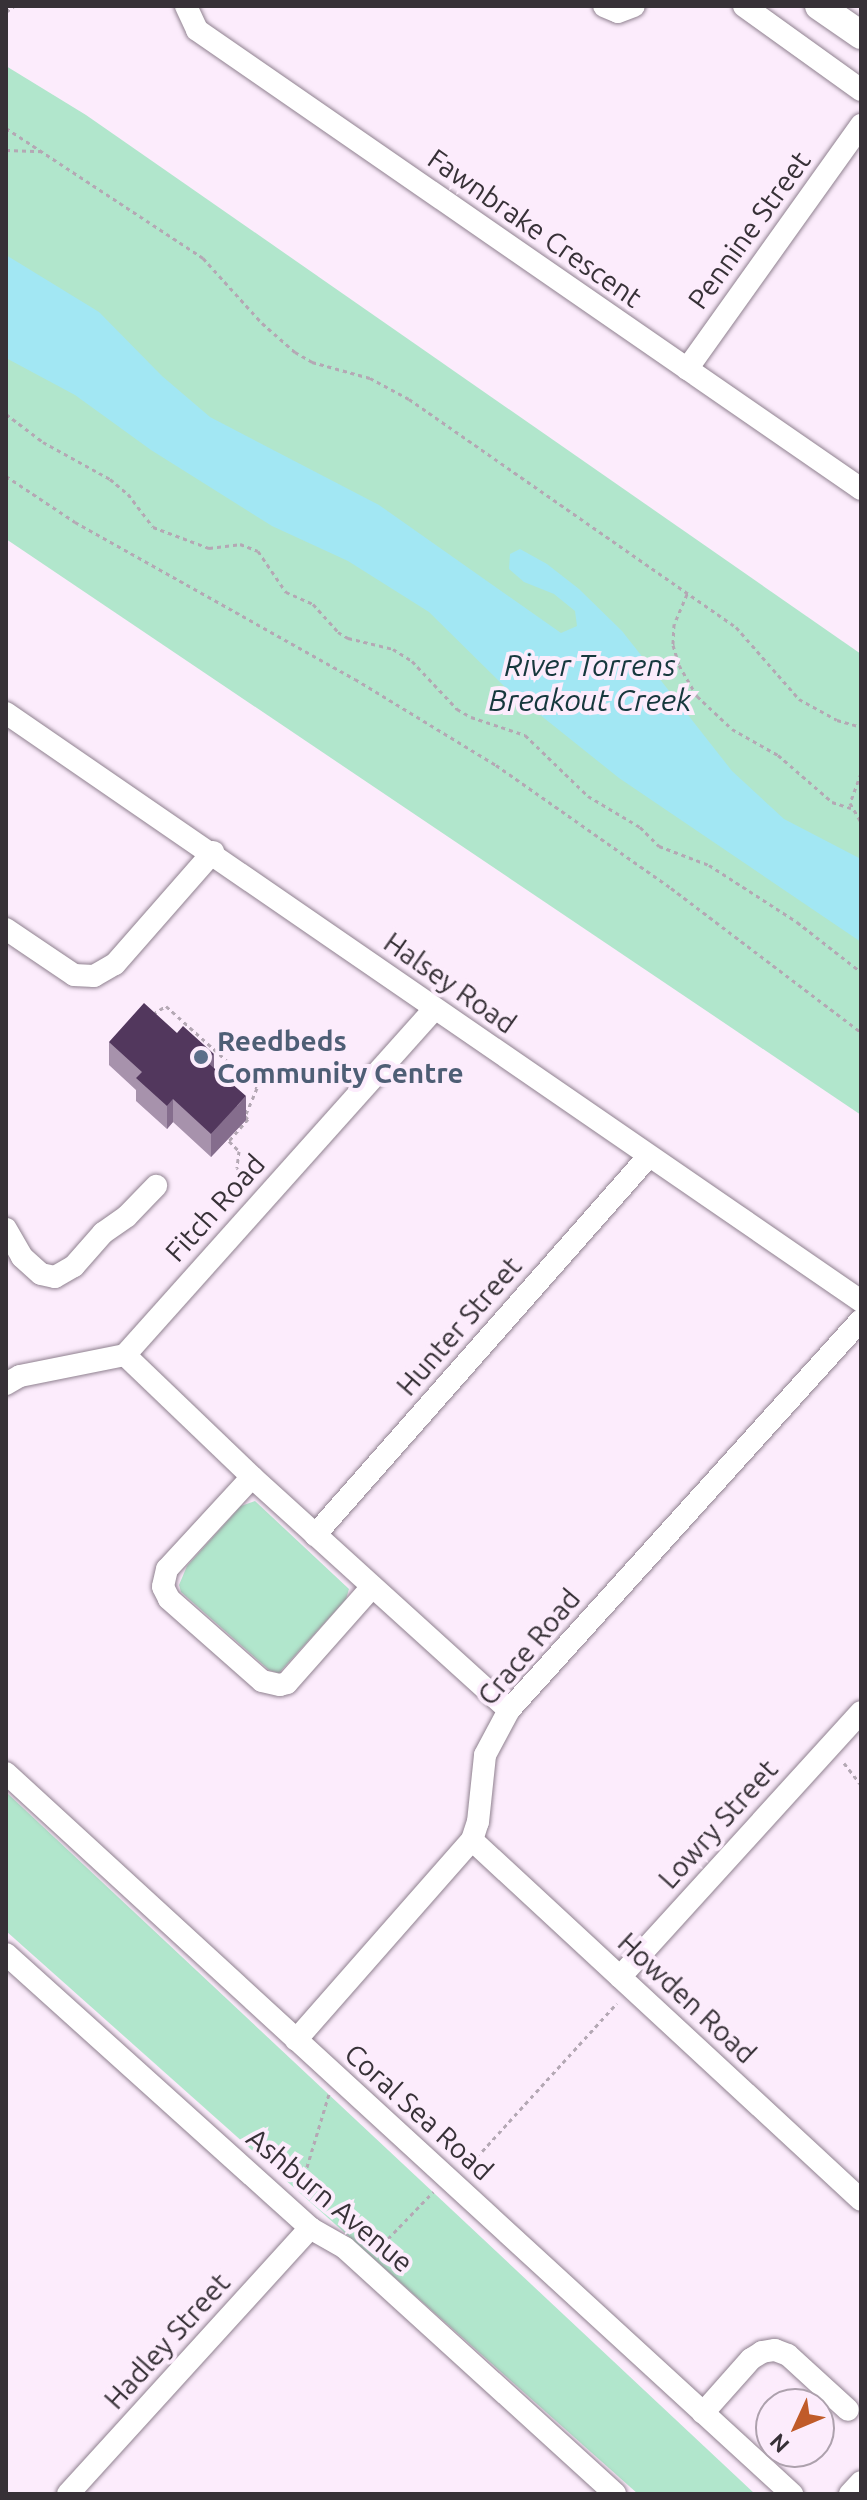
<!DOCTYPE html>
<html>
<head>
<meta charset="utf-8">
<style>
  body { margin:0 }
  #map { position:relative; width:867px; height:2500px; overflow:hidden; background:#fcecfc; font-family:Ubuntu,sans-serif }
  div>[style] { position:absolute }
  .green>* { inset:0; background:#b1e6cc }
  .water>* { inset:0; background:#a2e7f3 }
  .path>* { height:3px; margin-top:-1.5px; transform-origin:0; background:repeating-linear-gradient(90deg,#b4a8b4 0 4px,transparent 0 8px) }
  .roads { filter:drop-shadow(0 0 2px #8f818f) drop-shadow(0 0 2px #8f818f) }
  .minor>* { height:22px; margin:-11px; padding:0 11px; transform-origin:11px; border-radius:11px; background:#fff }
  .major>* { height:28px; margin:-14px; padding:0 14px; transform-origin:14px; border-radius:14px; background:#fff }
  .wall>* { inset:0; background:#a792ac }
  .shaded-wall>* { inset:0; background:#856d8d }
  .building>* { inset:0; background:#52375d }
  .dots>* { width:22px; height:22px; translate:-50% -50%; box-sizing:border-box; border:4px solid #fcecfc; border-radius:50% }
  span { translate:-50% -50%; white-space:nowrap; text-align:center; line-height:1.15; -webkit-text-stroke:8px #fcecfc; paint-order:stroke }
  .street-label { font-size:28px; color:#373137 }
  .service-label { font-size:28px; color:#4e5e75; font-weight:700 }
  .left { translate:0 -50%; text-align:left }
  .water-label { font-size:30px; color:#16383d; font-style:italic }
  .frame { position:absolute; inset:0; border:8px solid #373137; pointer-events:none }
  .north { position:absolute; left:755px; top:2388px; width:80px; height:80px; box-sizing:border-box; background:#fcecfc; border:2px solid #ada1ad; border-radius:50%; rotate:226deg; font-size:22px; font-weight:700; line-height:32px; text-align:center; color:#373137 }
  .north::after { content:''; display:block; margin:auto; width:28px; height:36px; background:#c05b29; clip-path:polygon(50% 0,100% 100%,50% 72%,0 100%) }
</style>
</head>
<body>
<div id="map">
  <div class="green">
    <i style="clip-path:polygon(6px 66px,86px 115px,861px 654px,861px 1115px,6px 539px)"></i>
    <i style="clip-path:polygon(255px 1501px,349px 1589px,346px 1599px,279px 1673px,269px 1670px,181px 1592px,179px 1585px,187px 1566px,241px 1506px)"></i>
    <i style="clip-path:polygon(6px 1792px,755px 2494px,638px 2494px,6px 1931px)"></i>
  </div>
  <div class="water">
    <i style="clip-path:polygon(6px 255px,99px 312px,162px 376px,210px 417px,379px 505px,561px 633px,577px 626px,575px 611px,554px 594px,524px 582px,509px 569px,510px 554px,520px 549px,547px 564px,579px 589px,622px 631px,732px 771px,784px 819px,861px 859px,861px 942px,619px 778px,504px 686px,429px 612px,348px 561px,272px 526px,151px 450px,75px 395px,6px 358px)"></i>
  </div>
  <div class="path">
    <i style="left:6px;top:12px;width:10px;rotate:-37deg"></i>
    <i style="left:6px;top:128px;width:236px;rotate:33.4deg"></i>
    <i style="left:203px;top:258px;width:88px;rotate:47.8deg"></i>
    <i style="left:262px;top:323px;width:44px;rotate:41.3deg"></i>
    <i style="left:295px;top:352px;width:20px;rotate:30deg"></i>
    <i style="left:312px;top:362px;width:60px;rotate:15.4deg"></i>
    <i style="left:370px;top:378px;width:44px;rotate:28.3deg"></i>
    <i style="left:409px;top:399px;width:399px;rotate:34.9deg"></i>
    <i style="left:736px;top:627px;width:96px;rotate:48.8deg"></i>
    <i style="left:799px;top:699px;width:43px;rotate:28.9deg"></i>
    <i style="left:837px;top:720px;width:25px;rotate:16deg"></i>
    <i style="left:6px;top:150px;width:36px;rotate:2deg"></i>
    <i style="left:6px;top:414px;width:46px;rotate:37.1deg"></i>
    <i style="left:43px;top:442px;width:77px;rotate:28.9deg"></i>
    <i style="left:110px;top:479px;width:23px;rotate:40deg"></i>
    <i style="left:128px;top:494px;width:41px;rotate:52.9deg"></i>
    <i style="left:153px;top:527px;width:60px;rotate:20.6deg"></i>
    <i style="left:209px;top:548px;width:31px;rotate:-7deg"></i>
    <i style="left:240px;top:544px;width:19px;rotate:21deg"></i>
    <i style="left:258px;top:551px;width:50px;rotate:55.7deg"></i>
    <i style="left:286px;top:592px;width:30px;rotate:24deg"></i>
    <i style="left:313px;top:604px;width:38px;rotate:48deg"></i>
    <i style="left:338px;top:632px;width:12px;rotate:31deg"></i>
    <i style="left:348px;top:638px;width:46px;rotate:13.7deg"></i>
    <i style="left:393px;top:649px;width:22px;rotate:32deg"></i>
    <i style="left:412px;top:661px;width:66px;rotate:46.8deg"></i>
    <i style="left:457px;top:709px;width:16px;rotate:30deg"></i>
    <i style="left:471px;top:717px;width:57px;rotate:18.4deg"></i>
    <i style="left:525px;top:735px;width:88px;rotate:44.1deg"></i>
    <i style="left:588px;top:796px;width:61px;rotate:30.8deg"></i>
    <i style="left:640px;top:827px;width:27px;rotate:45deg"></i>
    <i style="left:659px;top:846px;width:53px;rotate:20.8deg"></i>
    <i style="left:709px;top:865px;width:105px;rotate:32.9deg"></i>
    <i style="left:797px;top:922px;width:81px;rotate:38deg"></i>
    <i style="left:6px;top:476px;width:83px;rotate:33.7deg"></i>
    <i style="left:75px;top:522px;width:321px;rotate:29.3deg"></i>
    <i style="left:355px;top:679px;width:165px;rotate:31.4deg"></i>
    <i style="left:496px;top:765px;width:214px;rotate:35.1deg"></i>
    <i style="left:671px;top:888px;width:238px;rotate:37.2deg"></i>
    <i style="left:687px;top:594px;width:33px;rotate:113deg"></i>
    <i style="left:674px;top:624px;width:21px;rotate:93deg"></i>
    <i style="left:673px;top:645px;width:21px;rotate:73deg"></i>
    <i style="left:679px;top:665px;width:36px;rotate:60deg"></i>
    <i style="left:697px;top:696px;width:48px;rotate:43.3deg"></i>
    <i style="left:732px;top:729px;width:53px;rotate:29.5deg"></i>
    <i style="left:778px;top:755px;width:72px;rotate:41deg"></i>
    <i style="left:832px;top:802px;width:20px;rotate:18deg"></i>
    <i style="left:861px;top:773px;width:32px;rotate:110deg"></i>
    <i style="left:850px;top:803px;width:22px;rotate:60deg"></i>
    <i style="left:153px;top:1014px;width:15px;rotate:-32deg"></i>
    <i style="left:166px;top:1006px;width:122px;rotate:42deg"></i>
    <i style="left:257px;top:1088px;width:30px;rotate:113deg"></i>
    <i style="left:245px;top:1116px;width:4px;rotate:45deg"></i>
    <i style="left:248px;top:1119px;width:29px;rotate:131deg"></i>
    <i style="left:229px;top:1141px;width:14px;rotate:45deg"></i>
    <i style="left:239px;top:1151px;width:17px;rotate:97deg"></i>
    <i style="left:237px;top:1168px;width:19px;rotate:43deg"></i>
    <i style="left:844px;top:1763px;width:28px;rotate:52deg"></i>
    <i style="left:466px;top:2169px;width:224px;rotate:-47.7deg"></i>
    <i style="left:300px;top:2190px;width:100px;rotate:-73.2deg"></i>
    <i style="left:377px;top:2250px;width:81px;rotate:-46deg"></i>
  </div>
  <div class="roads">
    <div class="minor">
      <i style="left:186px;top:6px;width:26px;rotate:65deg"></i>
      <i style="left:197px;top:30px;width:807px;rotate:34.65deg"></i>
      <i style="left:604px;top:6px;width:15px;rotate:23deg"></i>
      <i style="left:618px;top:12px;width:17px;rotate:-21deg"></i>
      <i style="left:744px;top:6px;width:144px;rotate:35.7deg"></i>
      <i style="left:687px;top:369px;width:300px;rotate:-54.5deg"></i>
      <i style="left:6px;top:713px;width:1038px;rotate:34.52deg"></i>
      <i style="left:6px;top:929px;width:82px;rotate:34.1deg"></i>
      <i style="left:74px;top:975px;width:20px;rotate:3deg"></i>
      <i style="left:94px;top:976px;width:24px;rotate:-30deg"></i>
      <i style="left:115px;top:964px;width:149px;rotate:-48.8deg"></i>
      <i style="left:6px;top:1229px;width:32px;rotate:60deg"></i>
      <i style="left:22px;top:1257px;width:25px;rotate:42deg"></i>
      <i style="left:41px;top:1274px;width:14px;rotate:12deg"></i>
      <i style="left:55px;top:1277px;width:22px;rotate:-30deg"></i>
      <i style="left:74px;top:1266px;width:44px;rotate:-48.7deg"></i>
      <i style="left:103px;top:1233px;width:29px;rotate:-35deg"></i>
      <i style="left:127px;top:1216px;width:42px;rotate:-46deg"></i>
      <i style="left:125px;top:1355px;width:176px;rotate:43.8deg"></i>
      <i style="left:252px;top:1477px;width:347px;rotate:42.2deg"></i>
      <i style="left:6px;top:1384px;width:16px;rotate:-30deg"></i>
      <i style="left:20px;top:1376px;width:107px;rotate:-11.3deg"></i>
      <i style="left:125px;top:1355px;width:464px;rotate:-48.2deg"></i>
      <i style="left:252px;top:1477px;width:125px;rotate:132.7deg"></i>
      <i style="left:167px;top:1569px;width:18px;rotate:103deg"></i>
      <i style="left:163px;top:1587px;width:13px;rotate:63deg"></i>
      <i style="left:169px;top:1599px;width:124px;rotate:41.4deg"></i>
      <i style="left:262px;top:1681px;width:18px;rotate:13deg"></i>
      <i style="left:280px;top:1685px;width:7px;rotate:-16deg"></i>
      <i style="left:287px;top:1683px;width:128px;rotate:-48.5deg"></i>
      <i style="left:315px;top:1535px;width:504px;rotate:-48.62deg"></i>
      <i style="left:6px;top:1773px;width:1067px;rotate:42.53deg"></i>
      <i style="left:472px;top:1840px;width:530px;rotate:42.78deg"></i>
      <i style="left:6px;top:1954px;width:409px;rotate:42deg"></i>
      <i style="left:310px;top:2228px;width:40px;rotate:29.7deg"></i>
      <i style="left:345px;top:2248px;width:365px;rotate:42.3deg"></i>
      <i style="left:620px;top:1977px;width:358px;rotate:-47.7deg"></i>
      <i style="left:296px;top:2040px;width:266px;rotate:-48.7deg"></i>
      <i style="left:472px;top:1840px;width:19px;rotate:-72deg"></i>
      <i style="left:478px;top:1822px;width:67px;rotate:-84deg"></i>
      <i style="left:485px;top:1755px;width:51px;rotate:-61.9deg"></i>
      <i style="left:509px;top:1710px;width:525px;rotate:-47.93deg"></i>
      <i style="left:703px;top:2413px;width:72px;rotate:-48.4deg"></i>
      <i style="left:751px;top:2359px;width:13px;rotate:-32deg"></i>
      <i style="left:762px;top:2352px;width:13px;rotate:-9deg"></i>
      <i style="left:775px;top:2350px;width:14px;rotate:21deg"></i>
      <i style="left:788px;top:2355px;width:81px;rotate:42.5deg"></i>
      <i style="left:68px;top:2494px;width:360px;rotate:-47.7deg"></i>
      <i style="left:850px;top:2494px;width:16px;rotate:-47deg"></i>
    </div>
    <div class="major">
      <i style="left:819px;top:6px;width:51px;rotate:34.6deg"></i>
    </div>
  </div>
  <div class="wall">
    <i style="clip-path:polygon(109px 1042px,214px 1068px,246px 1120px,211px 1157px,173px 1122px,167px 1129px,136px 1101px,136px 1090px,109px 1065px)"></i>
  </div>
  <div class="shaded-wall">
    <i style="clip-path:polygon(214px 1054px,214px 1077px,207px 1062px)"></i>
    <i style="clip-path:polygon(246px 1096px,246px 1120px,211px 1157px,211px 1134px)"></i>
    <i style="clip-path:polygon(173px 1099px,173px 1122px,167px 1129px,167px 1106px)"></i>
  </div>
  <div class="building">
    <i style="clip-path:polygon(144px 1003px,177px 1033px,183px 1026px,214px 1054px,207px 1062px,246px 1096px,211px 1134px,173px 1099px,167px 1106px,136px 1078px,142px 1072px,109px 1042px)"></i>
  </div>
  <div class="dots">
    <i style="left:201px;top:1057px;background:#5c6f8a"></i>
  </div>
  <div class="street-label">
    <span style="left:535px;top:228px;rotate:35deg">Fawnbrake Crescent</span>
    <span style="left:749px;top:230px;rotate:-54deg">Pennine Street</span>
    <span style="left:450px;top:983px;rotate:35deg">Halsey Road</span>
    <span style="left:215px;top:1208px;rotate:-48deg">Fitch Road</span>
    <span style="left:459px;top:1326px;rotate:-49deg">Hunter Street</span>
    <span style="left:529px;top:1647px;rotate:-50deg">Crace Road</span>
    <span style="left:718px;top:1824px;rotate:-48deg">Lowry Street</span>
    <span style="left:687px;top:1998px;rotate:43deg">Howden Road</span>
    <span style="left:419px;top:2112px;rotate:42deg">Coral Sea Road</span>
    <span style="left:330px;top:2200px;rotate:40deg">Ashburn Avenue</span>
    <span style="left:167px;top:2341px;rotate:-48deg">Hadley Street</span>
  </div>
  <div class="service-label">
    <span class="left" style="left:217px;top:1057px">Reedbeds<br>Community Centre</span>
  </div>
  <div class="water-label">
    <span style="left:590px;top:682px">River Torrens<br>Breakout Creek</span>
  </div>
  <div class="frame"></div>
  <div class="north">N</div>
</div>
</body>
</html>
